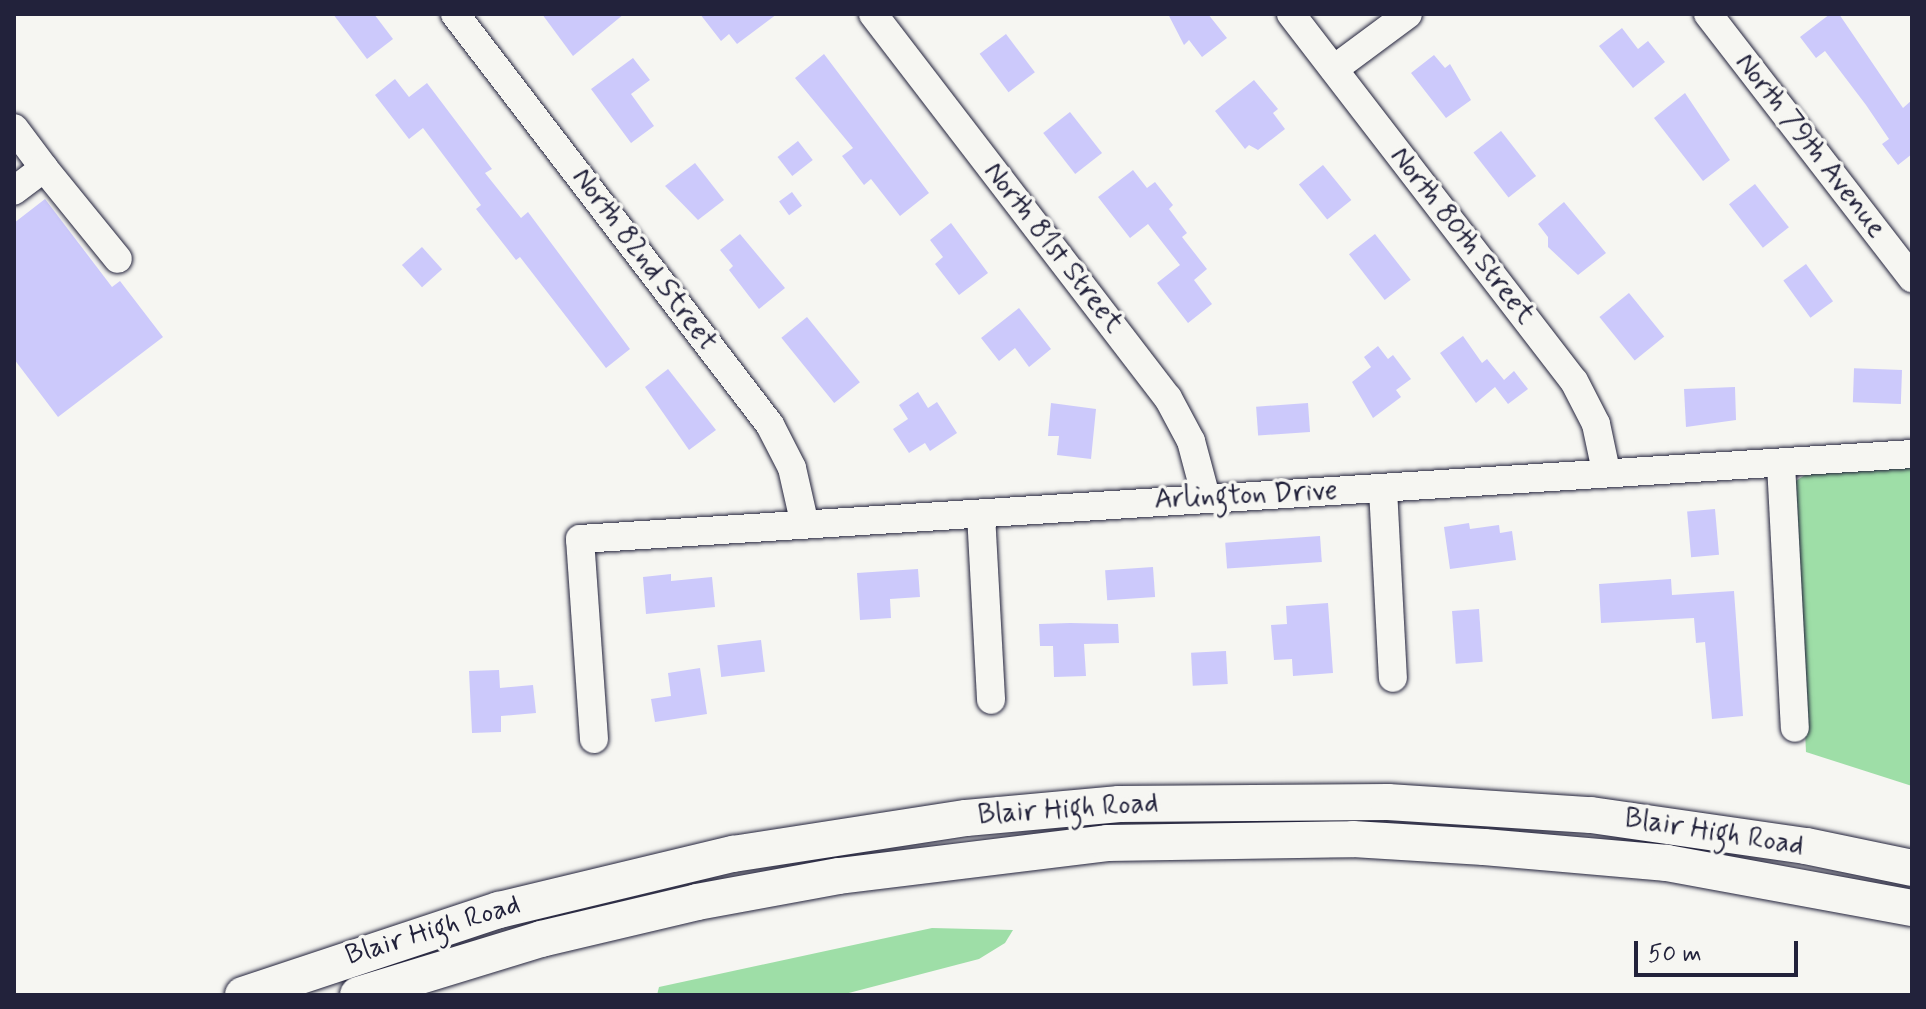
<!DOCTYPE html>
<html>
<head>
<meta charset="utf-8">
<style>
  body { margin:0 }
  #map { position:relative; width:1926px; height:1009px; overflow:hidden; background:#f6f6f2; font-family:Mynerve,sans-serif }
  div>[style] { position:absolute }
  .green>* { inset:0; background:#9edea7 }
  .building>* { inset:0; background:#ccc9fb; transform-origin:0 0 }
  .roads { filter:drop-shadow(0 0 2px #22223b) drop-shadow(0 0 2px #22223b) }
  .minor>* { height:28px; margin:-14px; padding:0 14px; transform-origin:14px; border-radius:14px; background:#f6f6f2 }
  .major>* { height:36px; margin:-18px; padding:0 18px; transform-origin:18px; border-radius:18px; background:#f6f6f2 }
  span { translate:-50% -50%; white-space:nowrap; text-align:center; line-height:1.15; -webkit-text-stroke:7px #f6f6f2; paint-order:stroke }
  .street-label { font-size:28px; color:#22223b }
  .frame { position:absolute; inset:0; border:16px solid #22223b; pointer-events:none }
  .scale { position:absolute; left:1634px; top:941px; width:164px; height:36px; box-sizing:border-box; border:4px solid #22223b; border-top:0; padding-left:10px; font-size:24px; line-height:28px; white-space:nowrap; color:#22223b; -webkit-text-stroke:6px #f6f6f2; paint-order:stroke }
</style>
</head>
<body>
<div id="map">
  <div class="green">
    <i style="clip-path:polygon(1912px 466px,1912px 786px,1806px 752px,1793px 492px,1794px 482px,1810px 472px)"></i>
    <i style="clip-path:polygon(932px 928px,1013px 930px,1005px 943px,979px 959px,841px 995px,657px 995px,659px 987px)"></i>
  </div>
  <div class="building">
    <i style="clip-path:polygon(333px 14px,374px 14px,393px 39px,367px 59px)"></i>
    <i style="clip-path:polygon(542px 14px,624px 14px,573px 56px)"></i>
    <i style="clip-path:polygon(700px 14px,777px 14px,737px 44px,729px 34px,721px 41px)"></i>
    <i style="clip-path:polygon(1168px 14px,1208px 14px,1227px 38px,1202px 57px,1189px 40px,1184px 45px)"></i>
    <i style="clip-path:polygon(1830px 14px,1839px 14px,1903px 108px,1912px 100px,1912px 154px,1898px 165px,1882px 144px,1889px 139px,1866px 105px,1825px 51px,1816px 58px,1800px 37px)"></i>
    <i style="clip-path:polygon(1622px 28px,1638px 49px,1648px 41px,1665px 62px,1633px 88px,1599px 46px)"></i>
    <i style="left:1006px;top:34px;width:48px;height:33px;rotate:53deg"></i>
    <i style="clip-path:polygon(824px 54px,929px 193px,900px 216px,871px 179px,864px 185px,842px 156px,853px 148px,795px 78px)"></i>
    <i style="clip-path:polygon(1434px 55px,1445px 68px,1450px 64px,1471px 100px,1446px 118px,1411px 73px)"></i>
    <i style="clip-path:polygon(633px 58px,650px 80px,631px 94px,654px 126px,631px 143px,591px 89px)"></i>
    <i style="clip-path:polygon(395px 79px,409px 97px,427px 83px,492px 169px,485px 173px,521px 218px,528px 212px,630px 349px,606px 368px,520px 257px,516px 260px,476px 209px,481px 205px,423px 128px,409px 139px,375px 95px)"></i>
    <i style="clip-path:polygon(1254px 80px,1278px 109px,1273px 113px,1285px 129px,1258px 150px,1249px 145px,1245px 149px,1215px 111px)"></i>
    <i style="clip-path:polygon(1685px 93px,1730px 160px,1703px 181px,1654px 118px)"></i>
    <i style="left:1070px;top:112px;width:52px;height:34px;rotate:52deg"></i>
    <i style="left:1501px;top:131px;width:57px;height:35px;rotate:52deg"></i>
    <i style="left:798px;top:141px;width:24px;height:26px;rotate:52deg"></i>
    <i style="clip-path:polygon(695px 163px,724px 200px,698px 220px,665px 186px)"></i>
    <i style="left:1323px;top:165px;width:45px;height:31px;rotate:51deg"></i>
    <i style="clip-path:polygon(1133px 170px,1147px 188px,1155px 182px,1173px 205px,1169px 209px,1187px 233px,1182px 237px,1207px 269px,1194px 280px,1212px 304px,1188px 323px,1157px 283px,1180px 265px,1148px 224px,1130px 238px,1098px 197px)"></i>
    <i style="left:1755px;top:184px;width:55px;height:33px;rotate:52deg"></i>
    <i style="left:792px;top:192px;width:17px;height:16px;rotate:54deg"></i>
    <i style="clip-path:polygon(45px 199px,112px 287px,120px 281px,163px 337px,58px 417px,14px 359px,14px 223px)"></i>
    <i style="clip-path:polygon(1564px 202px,1606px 253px,1578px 275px,1548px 247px,1548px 237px,1538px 224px)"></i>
    <i style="clip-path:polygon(951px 223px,988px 273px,959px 295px,935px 264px,943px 257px,930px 240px)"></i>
    <i style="clip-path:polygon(740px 234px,785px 288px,759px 309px,729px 270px,733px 266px,720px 250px)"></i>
    <i style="left:1375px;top:234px;width:58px;height:33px;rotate:52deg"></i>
    <i style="left:422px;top:247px;width:30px;height:27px;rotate:48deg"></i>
    <i style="left:1806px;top:264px;width:46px;height:28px;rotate:54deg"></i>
    <i style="left:1629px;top:293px;width:56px;height:38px;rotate:51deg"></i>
    <i style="clip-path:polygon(1019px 308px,1051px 349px,1029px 367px,1015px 348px,999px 361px,981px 338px)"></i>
    <i style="left:807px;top:317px;width:84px;height:33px;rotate:51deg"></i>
    <i style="clip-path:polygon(1463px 336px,1482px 363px,1487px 359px,1504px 380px,1514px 371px,1528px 389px,1508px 404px,1495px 387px,1476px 403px,1440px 353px)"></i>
    <i style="clip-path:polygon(1378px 346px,1388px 359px,1393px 355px,1411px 379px,1396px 390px,1401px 397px,1373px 418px,1352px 382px,1371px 367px,1364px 357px)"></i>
    <i style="clip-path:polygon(668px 369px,716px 430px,689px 450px,645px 387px)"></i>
    <i style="left:1902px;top:370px;width:34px;height:48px;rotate:92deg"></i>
    <i style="clip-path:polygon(1735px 387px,1736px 420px,1686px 427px,1684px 389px)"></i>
    <i style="clip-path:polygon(918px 392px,928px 408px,937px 402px,957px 433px,930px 451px,925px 443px,909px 453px,893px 429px,908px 419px,899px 405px)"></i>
    <i style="clip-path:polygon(1051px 403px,1096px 409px,1091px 459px,1057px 455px,1059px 436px,1048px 436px)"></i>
    <i style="left:1308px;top:403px;width:29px;height:52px;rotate:86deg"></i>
    <i style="left:1715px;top:509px;width:46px;height:28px;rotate:85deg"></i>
    <i style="clip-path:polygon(1469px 523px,1470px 529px,1499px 525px,1500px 533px,1512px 531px,1516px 560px,1450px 569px,1444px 527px)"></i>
    <i style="left:1320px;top:536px;width:26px;height:95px;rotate:86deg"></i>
    <i style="left:1153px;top:567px;width:30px;height:48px;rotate:86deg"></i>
    <i style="clip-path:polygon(918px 569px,920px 597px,890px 599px,891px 618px,860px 620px,857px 573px)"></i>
    <i style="clip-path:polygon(671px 574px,671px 581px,712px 577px,715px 607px,646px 614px,643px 577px)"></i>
    <i style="clip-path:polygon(1671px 579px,1672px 595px,1734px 591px,1743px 716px,1712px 719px,1705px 642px,1696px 643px,1694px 618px,1601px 623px,1599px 584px)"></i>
    <i style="clip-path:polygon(1328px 603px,1333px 673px,1293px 676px,1292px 659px,1274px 660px,1271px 625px,1287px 624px,1286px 606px)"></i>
    <i style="left:1479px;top:609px;width:53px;height:27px;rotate:86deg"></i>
    <i style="clip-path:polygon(1070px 623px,1118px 624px,1119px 643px,1084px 644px,1086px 676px,1054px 677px,1053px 646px,1040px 646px,1039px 624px)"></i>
    <i style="left:761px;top:640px;width:32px;height:44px;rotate:83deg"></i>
    <i style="left:1226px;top:651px;width:33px;height:35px;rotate:87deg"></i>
    <i style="clip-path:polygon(700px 668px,707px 714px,655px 722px,651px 699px,671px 696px,668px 673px)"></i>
    <i style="clip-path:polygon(499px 670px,500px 688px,533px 685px,536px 713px,501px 716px,501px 732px,472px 733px,469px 671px)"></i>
  </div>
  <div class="roads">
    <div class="minor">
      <i style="left:455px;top:14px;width:518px;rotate:52.53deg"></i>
      <i style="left:770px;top:425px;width:48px;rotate:62.9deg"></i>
      <i style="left:792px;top:468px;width:54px;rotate:77.2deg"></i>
      <i style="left:873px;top:14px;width:484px;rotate:52.5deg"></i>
      <i style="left:1168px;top:398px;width:49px;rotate:61.9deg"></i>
      <i style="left:1191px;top:441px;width:58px;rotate:75deg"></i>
      <i style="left:1291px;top:14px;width:463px;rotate:52.4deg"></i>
      <i style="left:1574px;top:381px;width:48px;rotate:62.9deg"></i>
      <i style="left:1596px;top:424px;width:48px;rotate:78deg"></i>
      <i style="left:1708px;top:14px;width:334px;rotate:52.3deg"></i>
      <i style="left:1334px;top:69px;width:92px;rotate:-36.6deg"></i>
      <i style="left:14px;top:128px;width:50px;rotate:53.1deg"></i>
      <i style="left:44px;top:168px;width:38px;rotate:143deg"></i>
      <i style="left:44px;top:168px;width:117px;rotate:50.9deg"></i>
      <i style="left:1781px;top:464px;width:264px;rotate:87deg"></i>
      <i style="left:1383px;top:489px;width:189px;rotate:87deg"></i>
      <i style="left:981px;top:514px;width:186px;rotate:86.9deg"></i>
      <i style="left:594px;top:739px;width:200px;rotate:-94deg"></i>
      <i style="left:580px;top:539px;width:1335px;rotate:-3.65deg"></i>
    </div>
    <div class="major">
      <i style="left:243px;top:995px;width:270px;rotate:-18.4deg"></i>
      <i style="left:499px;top:910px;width:241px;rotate:-13.5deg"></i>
      <i style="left:733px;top:854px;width:236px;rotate:-8.8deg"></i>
      <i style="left:966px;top:818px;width:154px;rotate:-5.2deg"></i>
      <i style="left:1119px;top:804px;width:269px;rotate:-0.4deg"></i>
      <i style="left:1388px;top:802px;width:203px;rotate:3.7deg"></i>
      <i style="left:1591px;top:815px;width:217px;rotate:8.2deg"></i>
      <i style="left:1806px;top:846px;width:108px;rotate:11.7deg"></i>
      <i style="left:358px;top:995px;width:191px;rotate:-17deg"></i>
      <i style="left:541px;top:939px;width:160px;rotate:-13.3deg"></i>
      <i style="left:697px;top:902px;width:144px;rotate:-10.4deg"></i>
      <i style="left:839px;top:876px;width:270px;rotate:-7deg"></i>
      <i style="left:1107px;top:843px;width:246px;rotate:-0.9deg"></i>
      <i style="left:1353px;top:839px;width:131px;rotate:3.5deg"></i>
      <i style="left:1484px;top:847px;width:184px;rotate:5deg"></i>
      <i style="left:1667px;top:863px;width:249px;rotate:10.4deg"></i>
    </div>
  </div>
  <div class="street-label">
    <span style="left:1810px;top:146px;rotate:52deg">North 79th Avenue</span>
    <span style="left:1462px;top:236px;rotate:52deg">North 80th Street</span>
    <span style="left:1053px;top:248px;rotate:52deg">North 81st Street</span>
    <span style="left:644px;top:260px;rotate:53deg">North 82nd Street</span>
    <span style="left:1246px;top:496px;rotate:-3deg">Arlington Drive</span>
    <span style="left:1068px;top:810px;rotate:-4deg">Blair High Road</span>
    <span style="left:1714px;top:833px;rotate:9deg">Blair High Road</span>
    <span style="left:433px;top:931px;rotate:-17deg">Blair High Road</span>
  </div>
  <div class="frame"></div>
  <div class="scale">50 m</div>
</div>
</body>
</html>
